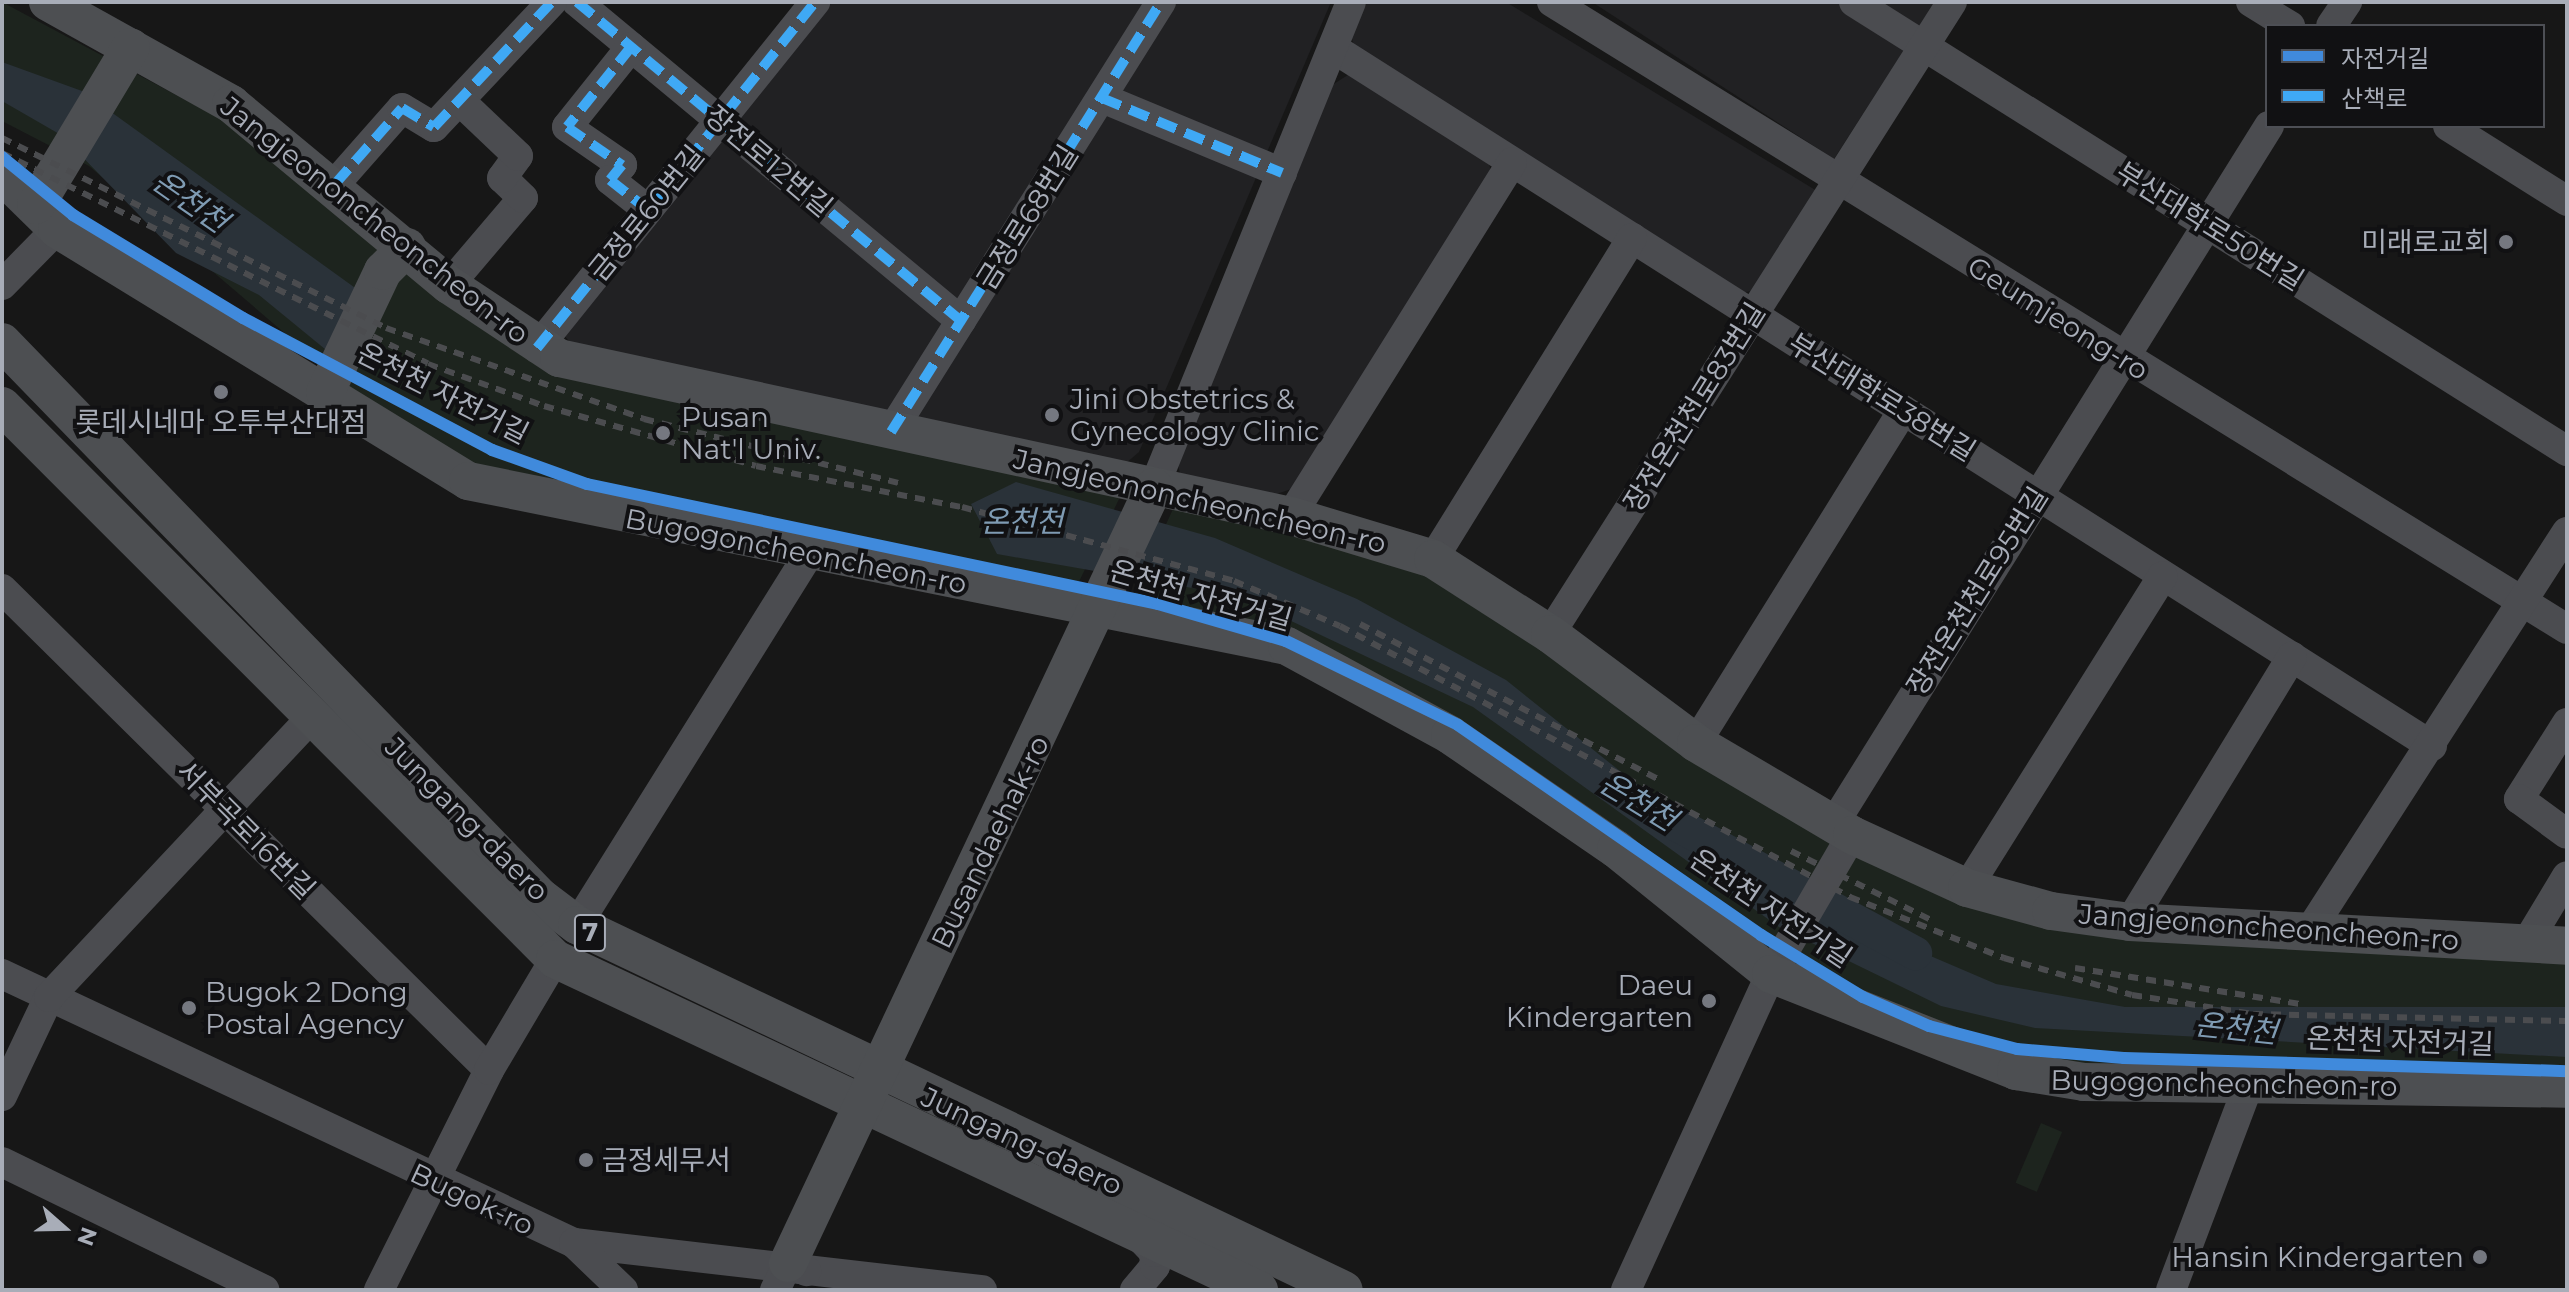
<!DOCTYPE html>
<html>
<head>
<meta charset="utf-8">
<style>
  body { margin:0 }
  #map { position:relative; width:2569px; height:1292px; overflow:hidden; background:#171717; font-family:Montserrat,"Noto Sans KR",sans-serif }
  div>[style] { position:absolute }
  .built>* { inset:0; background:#212123 }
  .green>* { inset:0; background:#1d241e; transform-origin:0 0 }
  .water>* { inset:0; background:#2a3239 }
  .river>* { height:34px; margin:-17px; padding:0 17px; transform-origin:17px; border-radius:17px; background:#2a3239 }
  .minor>* { height:30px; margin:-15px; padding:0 15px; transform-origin:15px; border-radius:15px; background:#4b4c50 }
  .major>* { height:38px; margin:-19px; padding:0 19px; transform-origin:19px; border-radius:19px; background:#4d4f52 }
  .rail>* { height:6px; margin-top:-3px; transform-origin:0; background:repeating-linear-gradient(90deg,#4b4c4f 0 10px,transparent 0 18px) }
  .quiet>* { height:10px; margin-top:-5px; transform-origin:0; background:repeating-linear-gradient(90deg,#3fa9f5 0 20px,transparent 0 30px) }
  .cycleway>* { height:12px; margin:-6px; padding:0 6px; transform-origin:6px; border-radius:6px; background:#408adc }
  .dots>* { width:22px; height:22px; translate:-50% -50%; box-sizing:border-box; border:4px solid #111113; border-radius:50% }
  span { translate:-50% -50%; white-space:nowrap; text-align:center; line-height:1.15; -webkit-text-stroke:8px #111113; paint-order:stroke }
  .shield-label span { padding:2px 6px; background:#111113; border:2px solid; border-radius:6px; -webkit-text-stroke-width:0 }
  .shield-label { font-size:26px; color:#a8adb8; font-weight:700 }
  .street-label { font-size:28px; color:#a8adb8 }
  .poi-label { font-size:28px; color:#a8adb8 }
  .right { translate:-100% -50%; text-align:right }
  .left { translate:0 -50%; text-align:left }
  .water-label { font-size:30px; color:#7f9bb3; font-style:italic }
  .frame { position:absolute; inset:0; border:4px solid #a8adb8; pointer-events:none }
  .legend { position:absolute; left:2265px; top:24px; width:280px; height:104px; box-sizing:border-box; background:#111113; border:2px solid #4d4f55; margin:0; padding:10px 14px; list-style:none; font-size:24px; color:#a8adb8 }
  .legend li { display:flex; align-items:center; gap:16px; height:40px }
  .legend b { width:40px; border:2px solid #4d4f55 }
  .north { position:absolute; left:24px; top:1188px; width:80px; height:80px; -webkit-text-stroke:6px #111113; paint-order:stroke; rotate:110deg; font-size:22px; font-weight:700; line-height:32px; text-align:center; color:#a8adb8 }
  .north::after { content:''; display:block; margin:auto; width:28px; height:36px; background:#a8adb8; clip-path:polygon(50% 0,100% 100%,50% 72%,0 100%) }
</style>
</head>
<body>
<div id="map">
  <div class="built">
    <i style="clip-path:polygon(832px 2px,1331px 2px,1139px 452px,1125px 464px,576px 349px,561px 332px)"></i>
    <i style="clip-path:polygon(1367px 2px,1506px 2px,1817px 191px,1759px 290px,1733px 294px,1356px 52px,1351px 36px)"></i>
    <i style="clip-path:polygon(1592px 2px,1935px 2px,1834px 159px)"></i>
    <i style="clip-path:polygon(1351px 73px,1488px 156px,1491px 174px,1297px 487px,1268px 497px,1181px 478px,1176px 456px,1329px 87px)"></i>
  </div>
  <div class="green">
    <i style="clip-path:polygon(2px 2px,264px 142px,515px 338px,1121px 495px,1073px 594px,462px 464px,356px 394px,89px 166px,2px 121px)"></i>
    <i style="clip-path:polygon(1178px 498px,1439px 579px,1968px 903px,2567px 957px,2567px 1081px,2272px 1075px,2036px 1060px,1788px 971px,1412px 705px,1131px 601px)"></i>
    <i style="left:2041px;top:1123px;width:23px;height:65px;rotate:23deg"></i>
  </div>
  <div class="water">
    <i style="clip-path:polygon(2px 62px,82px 91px,365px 295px,331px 354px,259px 295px,176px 253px,61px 135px,2px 101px)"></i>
    <i style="clip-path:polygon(1016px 482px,1215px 538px,1357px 599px,1506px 680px,1760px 883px,1996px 984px,2125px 1007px,2567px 1007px,2567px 1057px,2035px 1028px,1941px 1006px,1779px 927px,1473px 707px,1238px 596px,997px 554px,971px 504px)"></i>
  </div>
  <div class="river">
    <i style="left:1676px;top:824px;width:272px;rotate:28.4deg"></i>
  </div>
  <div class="minor">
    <i style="left:577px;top:2px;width:499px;rotate:39.7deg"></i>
    <i style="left:1552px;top:2px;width:1193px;rotate:31.71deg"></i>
    <i style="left:1854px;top:2px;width:843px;rotate:32.2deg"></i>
    <i style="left:2251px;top:2px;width:46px;rotate:31.6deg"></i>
    <i style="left:2331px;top:26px;width:29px;rotate:-56deg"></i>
    <i style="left:631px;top:47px;width:102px;rotate:128.7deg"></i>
    <i style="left:567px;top:127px;width:67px;rotate:34.6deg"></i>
    <i style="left:622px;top:165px;width:19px;rotate:129deg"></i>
    <i style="left:610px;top:180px;width:48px;rotate:38.3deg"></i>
    <i style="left:1333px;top:48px;width:1302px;rotate:32.42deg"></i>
    <i style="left:1102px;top:98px;width:195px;rotate:22.6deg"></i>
    <i style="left:2448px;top:126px;width:141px;rotate:32.2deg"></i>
    <i style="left:335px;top:184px;width:101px;rotate:-48.6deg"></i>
    <i style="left:402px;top:108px;width:37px;rotate:31deg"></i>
    <i style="left:434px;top:127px;width:172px;rotate:-46.7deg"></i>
    <i style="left:2px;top:285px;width:78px;rotate:-45.5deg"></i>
    <i style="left:449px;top:285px;width:114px;rotate:-49.6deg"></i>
    <i style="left:523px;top:198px;width:29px;rotate:-136deg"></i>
    <i style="left:502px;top:178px;width:27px;rotate:-54deg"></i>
    <i style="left:518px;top:156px;width:79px;rotate:-136.5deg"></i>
    <i style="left:537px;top:348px;width:444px;rotate:-51.2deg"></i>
    <i style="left:891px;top:432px;width:508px;rotate:-57.88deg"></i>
    <i style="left:1154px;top:487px;width:523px;rotate:-67.89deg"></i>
    <i style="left:1291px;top:516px;width:417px;rotate:-58deg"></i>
    <i style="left:1433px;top:559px;width:378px;rotate:-58.2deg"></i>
    <i style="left:2px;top:589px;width:684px;rotate:44.64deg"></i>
    <i style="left:1550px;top:634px;width:749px;rotate:-57.54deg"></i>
    <i style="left:2567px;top:723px;width:90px;rotate:122.3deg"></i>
    <i style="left:2519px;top:799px;width:59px;rotate:36.1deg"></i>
    <i style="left:1696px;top:743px;width:392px;rotate:-58.1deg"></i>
    <i style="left:1833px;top:825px;width:824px;rotate:-58.05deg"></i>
    <i style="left:1967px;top:888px;width:368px;rotate:-57.9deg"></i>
    <i style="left:2130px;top:922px;width:311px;rotate:-58.6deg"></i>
    <i style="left:577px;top:925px;width:440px;rotate:-58deg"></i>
    <i style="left:2309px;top:932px;width:476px;rotate:-57.2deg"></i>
    <i style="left:2526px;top:944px;width:79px;rotate:-58.9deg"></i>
    <i style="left:2px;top:974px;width:632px;rotate:25.19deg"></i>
    <i style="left:574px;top:1243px;width:411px;rotate:6.6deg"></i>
    <i style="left:2px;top:1096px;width:110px;rotate:-64.6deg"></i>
    <i style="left:49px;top:997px;width:381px;rotate:-46.8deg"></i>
    <i style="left:2px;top:1162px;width:292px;rotate:26deg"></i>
    <i style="left:574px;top:1243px;width:68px;rotate:43.8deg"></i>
    <i style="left:379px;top:1290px;width:246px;rotate:-63.4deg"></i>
    <i style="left:489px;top:1070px;width:129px;rotate:-59.3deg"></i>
    <i style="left:775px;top:1290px;width:30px;rotate:-64deg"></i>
    <i style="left:788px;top:1263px;width:20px;rotate:24deg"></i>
    <i style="left:1135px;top:1290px;width:31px;rotate:-50deg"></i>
    <i style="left:1155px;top:1266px;width:14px;rotate:-94deg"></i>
    <i style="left:1154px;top:1252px;width:28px;rotate:-134deg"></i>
    <i style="left:1626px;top:1290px;width:348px;rotate:-65.4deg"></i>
    <i style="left:1771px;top:974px;width:161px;rotate:-59.8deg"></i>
    <i style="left:2171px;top:1290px;width:218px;rotate:-69.3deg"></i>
  </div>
  <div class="major">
    <i style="left:48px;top:2px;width:210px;rotate:29.1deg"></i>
    <i style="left:231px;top:104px;width:283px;rotate:39.7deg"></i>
    <i style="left:449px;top:285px;width:132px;rotate:33.6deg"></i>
    <i style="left:559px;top:358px;width:749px;rotate:12.18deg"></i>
    <i style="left:1291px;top:516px;width:148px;rotate:16.8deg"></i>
    <i style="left:1433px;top:559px;width:139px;rotate:32.7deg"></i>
    <i style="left:1550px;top:634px;width:182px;rotate:36.7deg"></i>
    <i style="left:1696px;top:743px;width:181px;rotate:30.5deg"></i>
    <i style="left:1852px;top:835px;width:127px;rotate:24.7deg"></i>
    <i style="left:1967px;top:888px;width:87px;rotate:15.3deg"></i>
    <i style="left:2051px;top:911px;width:80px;rotate:7.9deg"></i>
    <i style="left:2130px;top:922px;width:438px;rotate:3.1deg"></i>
    <i style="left:2px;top:175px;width:77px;rotate:44.5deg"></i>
    <i style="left:57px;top:229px;width:482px;rotate:31.5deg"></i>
    <i style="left:468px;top:481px;width:835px;rotate:11.39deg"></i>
    <i style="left:1287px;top:646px;width:186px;rotate:28.6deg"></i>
    <i style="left:1450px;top:735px;width:201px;rotate:34.5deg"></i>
    <i style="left:1616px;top:849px;width:199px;rotate:38.9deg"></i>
    <i style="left:1771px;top:974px;width:264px;rotate:21.6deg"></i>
    <i style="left:2016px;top:1071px;width:69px;rotate:9.2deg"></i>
    <i style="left:2084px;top:1082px;width:483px;rotate:0.8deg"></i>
    <i style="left:36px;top:205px;width:184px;rotate:-59deg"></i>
    <i style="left:2px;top:342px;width:773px;rotate:45.89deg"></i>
    <i style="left:540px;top:897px;width:46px;rotate:37.1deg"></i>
    <i style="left:577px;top:925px;width:849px;rotate:25.45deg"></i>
    <i style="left:325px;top:393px;width:135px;rotate:-64.6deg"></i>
    <i style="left:383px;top:271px;width:34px;rotate:-45deg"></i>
    <i style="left:2px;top:406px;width:782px;rotate:45deg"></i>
    <i style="left:555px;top:959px;width:778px;rotate:25.18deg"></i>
    <i style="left:788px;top:1263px;width:858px;rotate:-64.75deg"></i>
  </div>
  <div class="rail">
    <i style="left:2px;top:138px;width:428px;rotate:26.3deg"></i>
    <i style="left:386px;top:328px;width:274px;rotate:19.4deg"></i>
    <i style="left:644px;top:419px;width:262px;rotate:14.1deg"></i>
    <i style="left:2px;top:153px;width:475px;rotate:26.3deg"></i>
    <i style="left:428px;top:364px;width:123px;rotate:19.9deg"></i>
    <i style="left:544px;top:406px;width:220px;rotate:15.8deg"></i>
    <i style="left:756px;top:466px;width:210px;rotate:11.3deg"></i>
    <i style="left:962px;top:507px;width:282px;rotate:15.2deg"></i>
    <i style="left:1234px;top:581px;width:115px;rotate:23deg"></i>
    <i style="left:1340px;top:626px;width:578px;rotate:27.98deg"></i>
    <i style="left:1850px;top:897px;width:166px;rotate:21.6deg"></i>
    <i style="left:2004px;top:958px;width:133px;rotate:16.1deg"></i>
    <i style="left:2132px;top:995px;width:122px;rotate:8.9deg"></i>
    <i style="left:2253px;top:1014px;width:314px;rotate:1.3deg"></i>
    <i style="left:1360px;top:624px;width:339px;rotate:27.5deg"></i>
    <i style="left:1791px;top:851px;width:161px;rotate:26.2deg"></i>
    <i style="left:2075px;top:968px;width:228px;rotate:9.1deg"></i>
  </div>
  <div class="quiet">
    <i style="left:577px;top:2px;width:499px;rotate:39.7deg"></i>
    <i style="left:631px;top:47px;width:102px;rotate:128.7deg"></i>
    <i style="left:567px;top:127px;width:67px;rotate:34.6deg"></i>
    <i style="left:622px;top:165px;width:19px;rotate:129deg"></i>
    <i style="left:610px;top:180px;width:48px;rotate:38.3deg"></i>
    <i style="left:1102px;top:98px;width:195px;rotate:22.6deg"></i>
    <i style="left:335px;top:184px;width:101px;rotate:-48.6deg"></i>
    <i style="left:402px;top:108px;width:37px;rotate:31deg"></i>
    <i style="left:434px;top:127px;width:172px;rotate:-46.7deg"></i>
    <i style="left:537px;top:348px;width:444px;rotate:-51.2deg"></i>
    <i style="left:891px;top:432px;width:508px;rotate:-57.88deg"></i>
  </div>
  <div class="cycleway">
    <i style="left:2px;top:157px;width:92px;rotate:39.2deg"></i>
    <i style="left:73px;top:215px;width:199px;rotate:31.2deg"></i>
    <i style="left:243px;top:318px;width:282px;rotate:27.9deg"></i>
    <i style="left:492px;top:450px;width:101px;rotate:19.7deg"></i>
    <i style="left:587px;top:484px;width:583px;rotate:11.87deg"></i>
    <i style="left:1158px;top:604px;width:133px;rotate:16.1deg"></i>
    <i style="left:1286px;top:641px;width:191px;rotate:26deg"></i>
    <i style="left:1458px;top:725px;width:369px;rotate:34.7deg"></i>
    <i style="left:1761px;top:935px;width:119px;rotate:31.3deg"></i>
    <i style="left:1863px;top:997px;width:72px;rotate:23.7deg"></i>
    <i style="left:1929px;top:1026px;width:91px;rotate:14.6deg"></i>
    <i style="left:2017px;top:1049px;width:107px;rotate:4.8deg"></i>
    <i style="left:2124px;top:1058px;width:443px;rotate:1.7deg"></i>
  </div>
  <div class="dots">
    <i style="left:2506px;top:242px;background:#757880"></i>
    <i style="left:221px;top:392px;background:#757880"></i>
    <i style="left:1052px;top:415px;background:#757880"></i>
    <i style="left:663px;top:433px;background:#757880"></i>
    <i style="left:1709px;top:1001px;background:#757880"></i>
    <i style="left:189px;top:1008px;background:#757880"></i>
    <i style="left:586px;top:1160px;background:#757880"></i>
    <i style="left:2480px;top:1257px;background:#757880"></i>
  </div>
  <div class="shield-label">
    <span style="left:590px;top:933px">7</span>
  </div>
  <div class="street-label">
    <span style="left:769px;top:161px;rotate:40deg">장전로12번길</span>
    <span style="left:646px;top:213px;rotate:-51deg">금정로60번길</span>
    <span style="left:1027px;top:217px;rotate:-58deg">금정로68번길</span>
    <span style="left:375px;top:220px;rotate:38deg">Jangjeononcheoncheon-ro</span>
    <span style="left:2210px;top:226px;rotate:32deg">부산대학로50번길</span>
    <span style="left:2058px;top:318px;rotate:32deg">Geumjeong-ro</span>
    <span style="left:443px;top:393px;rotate:27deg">온천천 자전거길</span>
    <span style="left:1882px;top:397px;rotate:32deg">부산대학로38번길</span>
    <span style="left:1694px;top:407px;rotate:-58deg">장전온천천로83번길</span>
    <span style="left:1200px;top:501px;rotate:13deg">Jangjeononcheoncheon-ro</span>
    <span style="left:796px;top:551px;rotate:11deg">Bugogoncheoncheon-ro</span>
    <span style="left:1977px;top:591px;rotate:-58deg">장전온천천로95번길</span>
    <span style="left:1201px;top:595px;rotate:16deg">온천천 자전거길</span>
    <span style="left:467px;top:819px;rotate:45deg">Jungang-daero</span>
    <span style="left:246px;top:830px;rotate:45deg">서부곡로16번길</span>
    <span style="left:990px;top:842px;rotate:-64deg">Busandaehak-ro</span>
    <span style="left:1771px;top:908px;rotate:34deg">온천천 자전거길</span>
    <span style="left:2269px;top:927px;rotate:4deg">Jangjeononcheoncheon-ro</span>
    <span style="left:2400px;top:1041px;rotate:2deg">온천천 자전거길</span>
    <span style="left:2224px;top:1083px;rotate:1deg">Bugogoncheoncheon-ro</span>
    <span style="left:1022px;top:1141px;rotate:25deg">Jungang-daero</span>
    <span style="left:472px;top:1199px;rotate:25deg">Bugok-ro</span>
  </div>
  <div class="poi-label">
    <span class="right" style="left:2490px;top:242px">미래로교회</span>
    <span class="left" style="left:1070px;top:415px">Jini Obstetrics &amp;<br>Gynecology Clinic</span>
    <span class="left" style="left:681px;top:433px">Pusan<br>Nat'l Univ.</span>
    <span style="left:221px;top:422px">롯데시네마 오투부산대점</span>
    <span class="right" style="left:1693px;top:1001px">Daeu<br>Kindergarten</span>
    <span class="left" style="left:205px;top:1008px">Bugok 2 Dong<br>Postal Agency</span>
    <span class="left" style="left:602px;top:1160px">금정세무서</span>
    <span class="right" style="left:2464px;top:1257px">Hansin Kindergarten</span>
  </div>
  <div class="water-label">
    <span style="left:190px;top:202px;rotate:35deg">온천천</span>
    <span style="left:1022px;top:522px">온천천</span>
    <span style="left:1638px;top:802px;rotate:31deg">온천천</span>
    <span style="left:2236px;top:1029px;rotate:6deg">온천천</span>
  </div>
  <div class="frame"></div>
  <ul class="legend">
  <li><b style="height:10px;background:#408adc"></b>자전거길</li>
  <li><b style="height:10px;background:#3fa9f5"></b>산책로</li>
  </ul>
  <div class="north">N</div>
</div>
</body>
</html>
